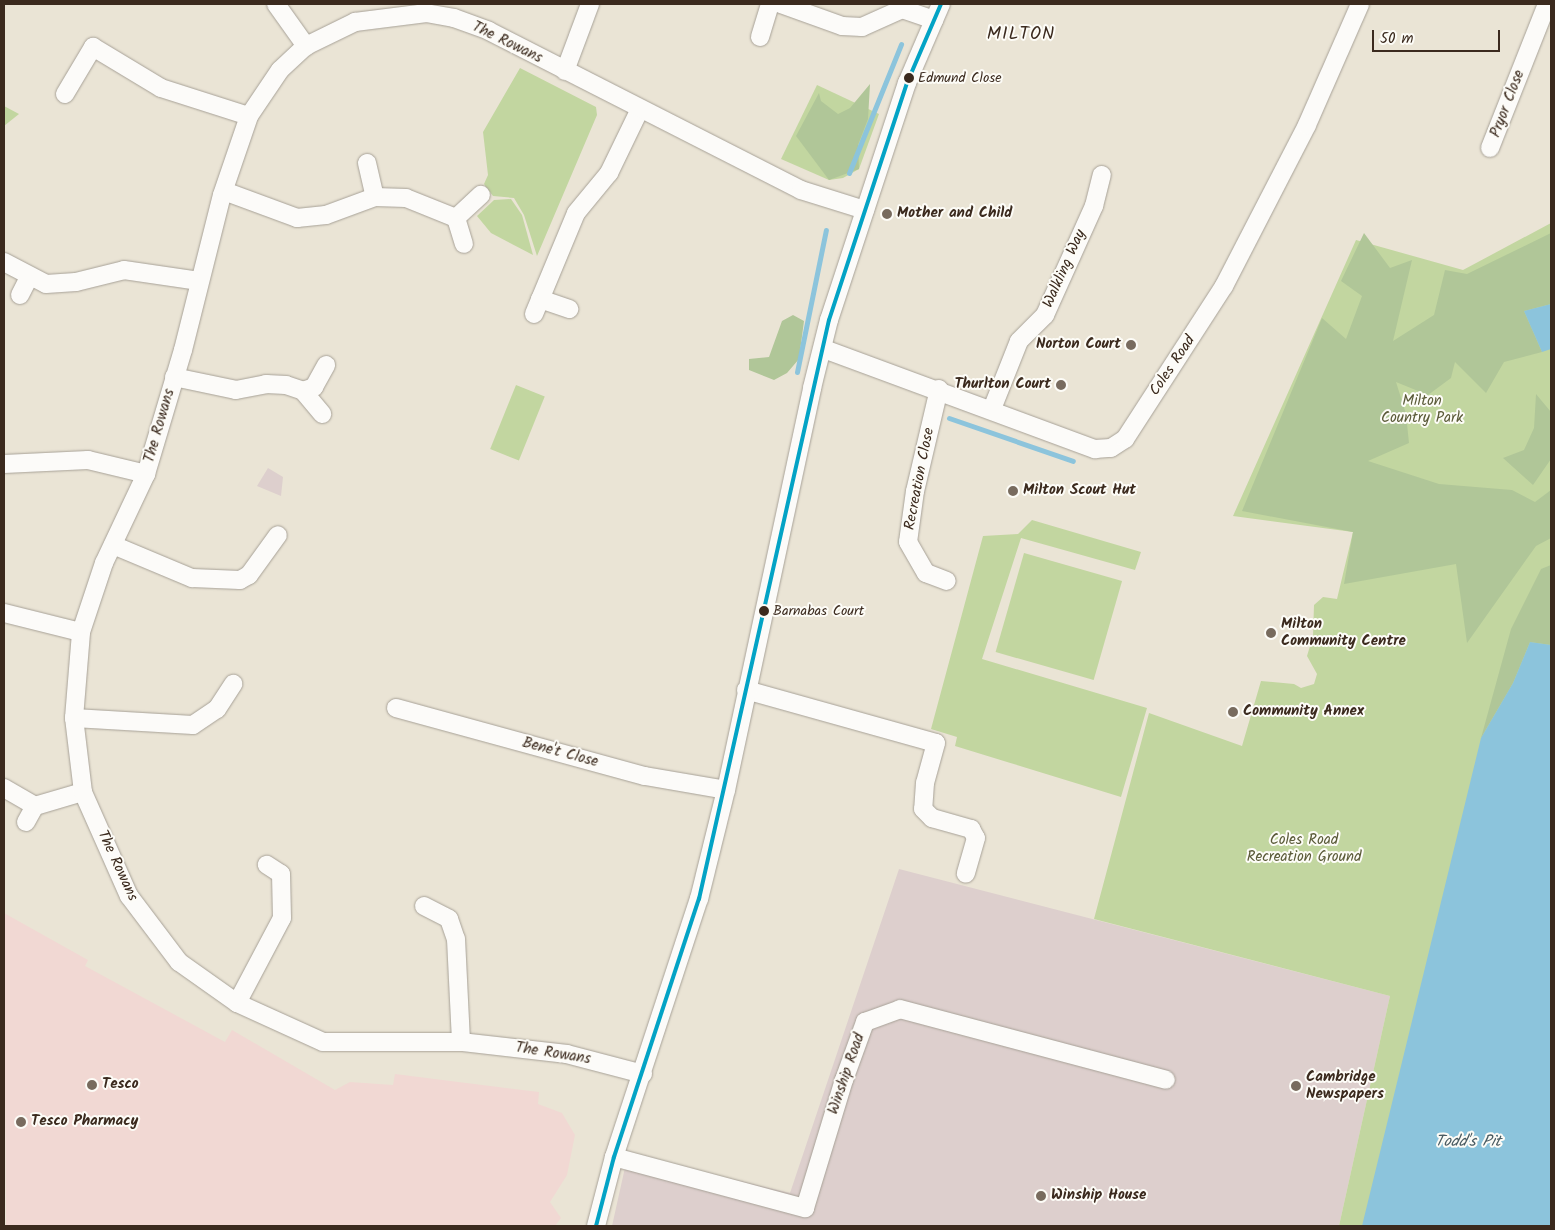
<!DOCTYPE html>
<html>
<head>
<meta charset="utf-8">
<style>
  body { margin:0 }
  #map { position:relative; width:1555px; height:1230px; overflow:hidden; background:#eae4d5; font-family:Kalam,sans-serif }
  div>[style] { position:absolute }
  .built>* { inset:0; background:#f1d8d3 }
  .industrial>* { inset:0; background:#ddcfcd }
  .green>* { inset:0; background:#c2d6a0; transform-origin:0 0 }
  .forest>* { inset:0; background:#b0c698 }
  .water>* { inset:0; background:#8cc4dc }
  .stream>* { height:5px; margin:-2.5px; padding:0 2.5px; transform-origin:2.5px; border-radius:2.5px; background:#8cc4dc }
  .roads { filter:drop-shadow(0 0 1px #a7a197) drop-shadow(0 0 1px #a7a197) }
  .minor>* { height:18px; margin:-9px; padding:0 9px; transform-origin:9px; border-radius:9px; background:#fcfbf9 }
  .bus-1>* { height:4px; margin:-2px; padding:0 2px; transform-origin:2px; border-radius:2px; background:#03a3c5 }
  .dots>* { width:14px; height:14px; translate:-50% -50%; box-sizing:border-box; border:2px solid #fdfcf7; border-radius:50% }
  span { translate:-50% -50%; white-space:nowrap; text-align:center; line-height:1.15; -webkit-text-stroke:4px #fdfcf7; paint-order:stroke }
  .bus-label { font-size:14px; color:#3b2a1e }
  .left { translate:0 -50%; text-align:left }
  .street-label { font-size:15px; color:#3b2a1e }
  .poi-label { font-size:15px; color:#3b2a1e; font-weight:700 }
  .right { translate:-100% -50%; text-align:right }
  .park-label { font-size:15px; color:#5a5a38 }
  .water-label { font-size:16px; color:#495b62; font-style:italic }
  .quarter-label { font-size:18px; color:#3b2a1e; letter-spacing:1px }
  .frame { position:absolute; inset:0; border:5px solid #3b2a1e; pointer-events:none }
  .scale { position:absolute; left:1372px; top:30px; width:128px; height:22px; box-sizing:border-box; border:2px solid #3b2a1e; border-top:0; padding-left:6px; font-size:15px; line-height:18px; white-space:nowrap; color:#3b2a1e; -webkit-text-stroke:4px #fdfcf7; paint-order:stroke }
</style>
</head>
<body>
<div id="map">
  <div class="built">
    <i style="clip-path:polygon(4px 913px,88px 960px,85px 966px,225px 1042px,232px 1030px,335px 1090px,350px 1082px,393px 1085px,395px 1074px,539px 1092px,538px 1104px,562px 1113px,575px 1135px,567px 1175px,550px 1202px,561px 1218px,555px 1226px,6px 1226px)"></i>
  </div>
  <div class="industrial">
    <i style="clip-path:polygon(268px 468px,283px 477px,281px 496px,257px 486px)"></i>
    <i style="clip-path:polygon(899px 869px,1390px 996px,1339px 1226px,612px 1226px,628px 1154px,790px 1193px)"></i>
  </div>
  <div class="green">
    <i style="clip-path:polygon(520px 68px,596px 107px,597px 115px,537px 256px,524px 215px,514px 198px,493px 196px,484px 184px,488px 175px,483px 132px)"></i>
    <i style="clip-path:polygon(817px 85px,879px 114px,859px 169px,843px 178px,829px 180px,781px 159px)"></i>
    <i style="clip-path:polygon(4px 106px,19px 114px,4px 126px)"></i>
    <i style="clip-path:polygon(511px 199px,522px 215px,533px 255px,491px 233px,477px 216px,494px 200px)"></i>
    <i style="clip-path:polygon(1551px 223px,1551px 1226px,1339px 1226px,1390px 996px,1094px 919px,1149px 713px,1242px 746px,1261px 681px,1294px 684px,1301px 688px,1314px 684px,1317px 674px,1307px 656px,1313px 636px,1314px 605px,1323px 597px,1337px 599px,1353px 532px,1233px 516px,1356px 240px,1463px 270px)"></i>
    <i style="left:516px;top:385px;width:31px;height:69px;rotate:22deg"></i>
    <i style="clip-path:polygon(1032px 520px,1141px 552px,1135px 570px,1021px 538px,982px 659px,1147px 708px,1121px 797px,955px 746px,957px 737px,931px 729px,983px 536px,1018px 534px)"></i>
    <i style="left:1024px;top:553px;width:102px;height:103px;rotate:16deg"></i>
  </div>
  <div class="forest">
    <i style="clip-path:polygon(870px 84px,868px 119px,858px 145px,859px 169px,829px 180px,796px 136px,819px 93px,821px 101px,838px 114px,850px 108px)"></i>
    <i style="clip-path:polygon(1364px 233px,1390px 268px,1412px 260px,1393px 341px,1434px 315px,1445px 270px,1467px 274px,1551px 233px,1551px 304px,1524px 311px,1542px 352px,1504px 362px,1486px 393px,1455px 362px,1451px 378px,1428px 395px,1396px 382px,1406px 414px,1409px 443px,1368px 461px,1439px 484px,1512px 490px,1535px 502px,1551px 490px,1551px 538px,1536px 546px,1467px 643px,1456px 564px,1344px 584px,1353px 532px,1242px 511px,1322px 318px,1346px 339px,1362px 296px,1341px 281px)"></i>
    <i style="clip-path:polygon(793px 315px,804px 321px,799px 359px,787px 373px,774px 380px,749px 370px,749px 359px,769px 357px,782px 321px)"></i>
    <i style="clip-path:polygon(1536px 394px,1551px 412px,1551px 459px,1533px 485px,1503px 458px,1524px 450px,1534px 428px)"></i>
    <i style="clip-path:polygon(1551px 565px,1551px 645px,1530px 642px,1513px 683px,1481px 738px,1511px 629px,1541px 569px)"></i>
  </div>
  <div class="water">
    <i style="clip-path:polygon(1551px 304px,1551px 349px,1542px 352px,1524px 311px)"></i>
    <i style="clip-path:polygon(1530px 642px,1551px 645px,1551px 1226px,1362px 1226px,1481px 738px,1513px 683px)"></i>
  </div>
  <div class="stream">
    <i style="left:849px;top:173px;width:139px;rotate:-68deg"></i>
    <i style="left:797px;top:372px;width:145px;rotate:-78.5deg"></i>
    <i style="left:949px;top:418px;width:131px;rotate:19.1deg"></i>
  </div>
  <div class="roads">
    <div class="minor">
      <i style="left:276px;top:4px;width:52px;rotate:54.5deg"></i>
      <i style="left:781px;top:4px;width:65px;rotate:19.8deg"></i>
      <i style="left:842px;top:26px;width:20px;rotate:3deg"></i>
      <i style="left:862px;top:27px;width:44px;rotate:-24.2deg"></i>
      <i style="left:902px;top:9px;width:34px;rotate:19deg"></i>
      <i style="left:760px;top:37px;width:34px;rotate:-73deg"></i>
      <i style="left:565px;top:71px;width:72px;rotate:-69.5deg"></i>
      <i style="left:65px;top:94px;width:55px;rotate:-59.2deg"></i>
      <i style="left:93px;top:47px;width:79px;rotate:31.1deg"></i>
      <i style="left:161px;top:88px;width:92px;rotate:17.7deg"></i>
      <i style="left:1490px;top:148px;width:155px;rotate:-68.4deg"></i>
      <i style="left:367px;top:163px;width:35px;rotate:77deg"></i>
      <i style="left:224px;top:191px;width:78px;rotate:20.3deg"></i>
      <i style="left:297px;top:218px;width:29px;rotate:-6deg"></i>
      <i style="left:326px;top:215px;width:52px;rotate:-20.2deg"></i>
      <i style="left:375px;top:197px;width:31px;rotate:2deg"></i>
      <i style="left:406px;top:198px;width:54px;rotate:21.8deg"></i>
      <i style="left:456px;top:218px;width:27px;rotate:73deg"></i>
      <i style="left:456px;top:218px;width:34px;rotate:-43deg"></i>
      <i style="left:4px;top:262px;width:47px;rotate:27.6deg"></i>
      <i style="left:46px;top:284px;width:30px;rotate:-4deg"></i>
      <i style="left:76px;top:282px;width:49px;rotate:-14deg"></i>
      <i style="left:124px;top:270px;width:76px;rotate:8.3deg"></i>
      <i style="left:20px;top:295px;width:20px;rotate:-63deg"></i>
      <i style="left:540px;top:299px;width:31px;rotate:19deg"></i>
      <i style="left:534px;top:314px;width:109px;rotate:-67.4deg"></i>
      <i style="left:576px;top:213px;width:52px;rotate:-50.5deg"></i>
      <i style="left:609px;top:173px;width:71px;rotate:-64.2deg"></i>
      <i style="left:824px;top:349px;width:289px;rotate:20.3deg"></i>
      <i style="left:1095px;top:449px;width:16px;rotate:-4deg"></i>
      <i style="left:1111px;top:448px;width:17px;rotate:-33deg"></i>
      <i style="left:1125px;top:439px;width:182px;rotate:-57.1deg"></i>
      <i style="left:1224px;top:286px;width:181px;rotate:-62.7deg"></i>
      <i style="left:1307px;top:125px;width:132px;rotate:-66.3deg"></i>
      <i style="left:174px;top:377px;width:63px;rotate:11.8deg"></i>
      <i style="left:236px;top:390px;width:31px;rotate:-11deg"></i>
      <i style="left:266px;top:384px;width:20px;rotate:3deg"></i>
      <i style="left:286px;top:385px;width:18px;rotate:19deg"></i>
      <i style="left:303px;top:391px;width:30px;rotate:50deg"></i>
      <i style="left:939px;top:389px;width:105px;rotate:103.2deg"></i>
      <i style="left:915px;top:491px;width:51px;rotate:97.8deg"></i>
      <i style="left:908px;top:542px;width:36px;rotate:60deg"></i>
      <i style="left:926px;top:573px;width:22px;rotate:21deg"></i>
      <i style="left:303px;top:391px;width:12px;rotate:-20deg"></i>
      <i style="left:314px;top:387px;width:25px;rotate:-61deg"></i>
      <i style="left:992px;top:409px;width:73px;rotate:-68.3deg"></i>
      <i style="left:1019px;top:341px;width:37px;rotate:-45deg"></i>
      <i style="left:1045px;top:315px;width:120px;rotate:-65.8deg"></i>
      <i style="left:1094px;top:206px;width:32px;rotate:-76deg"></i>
      <i style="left:4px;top:464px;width:84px;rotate:-2.7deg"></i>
      <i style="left:88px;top:460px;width:60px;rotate:13.6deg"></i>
      <i style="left:113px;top:545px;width:86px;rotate:22.7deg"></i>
      <i style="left:192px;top:578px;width:48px;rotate:2.4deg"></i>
      <i style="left:240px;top:580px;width:10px;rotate:-29deg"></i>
      <i style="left:249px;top:575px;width:49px;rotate:-54.1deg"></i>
      <i style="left:4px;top:613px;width:79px;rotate:13.9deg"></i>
      <i style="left:746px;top:690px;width:197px;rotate:15.6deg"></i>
      <i style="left:936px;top:743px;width:41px;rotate:105.4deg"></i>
      <i style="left:925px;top:783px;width:26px;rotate:94deg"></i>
      <i style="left:923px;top:809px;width:13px;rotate:45deg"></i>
      <i style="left:932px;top:818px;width:41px;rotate:15.8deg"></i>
      <i style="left:971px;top:829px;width:10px;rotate:61deg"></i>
      <i style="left:976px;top:838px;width:37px;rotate:106deg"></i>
      <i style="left:396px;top:708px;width:258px;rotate:15.3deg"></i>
      <i style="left:645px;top:776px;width:82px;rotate:9.8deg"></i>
      <i style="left:74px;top:718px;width:119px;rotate:3.4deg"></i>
      <i style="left:193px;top:725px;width:29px;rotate:-34deg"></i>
      <i style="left:217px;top:709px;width:30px;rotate:-57deg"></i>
      <i style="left:4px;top:788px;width:36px;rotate:30deg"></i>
      <i style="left:35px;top:806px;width:50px;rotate:-16.3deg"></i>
      <i style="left:26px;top:822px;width:18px;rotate:-61deg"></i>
      <i style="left:424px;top:906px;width:28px;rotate:27deg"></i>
      <i style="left:449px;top:919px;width:21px;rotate:71deg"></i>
      <i style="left:456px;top:939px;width:103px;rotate:87.2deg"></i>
      <i style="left:237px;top:1003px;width:96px;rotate:-62.1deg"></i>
      <i style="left:282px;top:918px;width:44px;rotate:-91.3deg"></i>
      <i style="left:281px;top:874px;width:17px;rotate:-147deg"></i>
      <i style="left:643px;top:1074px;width:79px;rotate:-165.3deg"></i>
      <i style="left:567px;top:1054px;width:107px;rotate:-173.5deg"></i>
      <i style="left:461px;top:1042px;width:138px;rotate:180deg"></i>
      <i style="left:323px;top:1042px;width:94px;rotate:-155.6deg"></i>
      <i style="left:237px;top:1003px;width:71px;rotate:-144.7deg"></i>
      <i style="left:179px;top:962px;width:83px;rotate:-127.1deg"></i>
      <i style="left:129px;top:896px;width:114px;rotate:-113.9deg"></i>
      <i style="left:83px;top:792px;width:75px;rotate:-96.9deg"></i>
      <i style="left:74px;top:718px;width:86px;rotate:-85.3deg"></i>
      <i style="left:81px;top:632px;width:73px;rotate:-71.6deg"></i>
      <i style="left:104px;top:563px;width:98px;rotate:-64.7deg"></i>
      <i style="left:146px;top:474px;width:129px;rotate:-73.4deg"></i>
      <i style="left:183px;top:350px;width:160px;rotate:-75.9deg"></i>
      <i style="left:222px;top:195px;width:83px;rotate:-71.1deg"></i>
      <i style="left:249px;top:116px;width:55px;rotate:-56deg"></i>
      <i style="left:280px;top:70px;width:35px;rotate:-43deg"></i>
      <i style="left:306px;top:46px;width:55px;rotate:-26.1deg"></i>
      <i style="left:355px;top:22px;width:72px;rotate:-7.2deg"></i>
      <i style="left:426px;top:13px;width:28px;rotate:10deg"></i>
      <i style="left:454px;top:18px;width:37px;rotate:20deg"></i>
      <i style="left:489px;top:31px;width:350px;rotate:27deg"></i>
      <i style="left:801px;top:190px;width:67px;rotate:17.4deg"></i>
      <i style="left:614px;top:1157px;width:198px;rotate:15deg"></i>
      <i style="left:805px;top:1208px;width:134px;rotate:-73.1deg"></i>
      <i style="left:844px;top:1080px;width:62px;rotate:-70.1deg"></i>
      <i style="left:865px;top:1022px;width:37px;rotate:-20deg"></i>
      <i style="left:900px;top:1009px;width:275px;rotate:14.9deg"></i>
      <i style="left:596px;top:1226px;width:71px;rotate:-75.4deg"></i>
      <i style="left:614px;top:1157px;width:272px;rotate:-71.8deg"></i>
      <i style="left:699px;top:899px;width:112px;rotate:-76.1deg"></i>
      <i style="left:726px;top:790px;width:411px;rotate:-77.9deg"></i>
      <i style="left:812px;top:388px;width:70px;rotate:-76deg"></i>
      <i style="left:829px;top:320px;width:250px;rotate:-71.8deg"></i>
      <i style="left:907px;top:83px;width:86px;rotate:-66.7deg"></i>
    </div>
  </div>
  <div class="bus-1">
    <i style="left:596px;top:1226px;width:71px;rotate:-75.4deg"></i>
    <i style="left:614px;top:1157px;width:272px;rotate:-71.8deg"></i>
    <i style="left:699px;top:899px;width:593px;rotate:-77.35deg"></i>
    <i style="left:829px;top:320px;width:250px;rotate:-71.8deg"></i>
    <i style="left:907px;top:83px;width:86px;rotate:-66.7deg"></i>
  </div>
  <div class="dots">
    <i style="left:909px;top:78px;background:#3b2a1e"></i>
    <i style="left:887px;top:214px;background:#786b5e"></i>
    <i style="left:1131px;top:345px;background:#786b5e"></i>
    <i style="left:1061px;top:385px;background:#786b5e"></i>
    <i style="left:1013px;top:491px;background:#786b5e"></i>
    <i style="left:764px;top:611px;background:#3b2a1e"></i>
    <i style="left:1271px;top:633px;background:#786b5e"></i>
    <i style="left:1233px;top:712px;background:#786b5e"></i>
    <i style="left:92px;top:1085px;background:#786b5e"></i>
    <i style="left:1296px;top:1086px;background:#786b5e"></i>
    <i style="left:21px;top:1122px;background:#786b5e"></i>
    <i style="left:1041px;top:1196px;background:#786b5e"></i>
  </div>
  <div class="bus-label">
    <span class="left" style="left:918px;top:78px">Edmund Close</span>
    <span class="left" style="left:773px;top:611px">Barnabas Court</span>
  </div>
  <div class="street-label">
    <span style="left:507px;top:43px;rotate:26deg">The Rowans</span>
    <span style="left:1508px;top:104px;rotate:-69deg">Pryor Close</span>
    <span style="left:1065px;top:269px;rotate:-66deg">Walkling Way</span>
    <span style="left:1173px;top:366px;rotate:-56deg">Coles Road</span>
    <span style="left:160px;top:426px;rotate:-74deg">The Rowans</span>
    <span style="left:920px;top:479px;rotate:-79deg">Recreation Close</span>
    <span style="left:560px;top:753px;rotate:15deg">Bene't Close</span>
    <span style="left:117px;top:866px;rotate:65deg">The Rowans</span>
    <span style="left:553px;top:1054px;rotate:9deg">The Rowans</span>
    <span style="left:847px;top:1074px;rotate:-71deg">Winship Road</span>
  </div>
  <div class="poi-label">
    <span class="left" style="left:897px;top:214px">Mother and Child</span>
    <span class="right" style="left:1121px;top:345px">Norton Court</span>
    <span class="right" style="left:1051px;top:385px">Thurlton Court</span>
    <span class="left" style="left:1023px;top:491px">Milton Scout Hut</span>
    <span class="left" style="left:1281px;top:633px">Milton<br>Community Centre</span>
    <span class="left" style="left:1243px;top:712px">Community Annex</span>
    <span class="left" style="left:1306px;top:1086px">Cambridge<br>Newspapers</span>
    <span class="left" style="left:102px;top:1085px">Tesco</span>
    <span class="left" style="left:31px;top:1122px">Tesco Pharmacy</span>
    <span class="left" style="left:1051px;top:1196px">Winship House</span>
  </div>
  <div class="park-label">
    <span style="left:1422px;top:410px">Milton<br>Country Park</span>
    <span style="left:1304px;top:849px">Coles Road<br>Recreation Ground</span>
  </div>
  <div class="water-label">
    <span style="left:1468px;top:1142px">Todd's Pit</span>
  </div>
  <div class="quarter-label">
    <span style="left:1021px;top:35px">MILTON</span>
  </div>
  <div class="frame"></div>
  <div class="scale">50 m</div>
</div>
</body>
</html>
